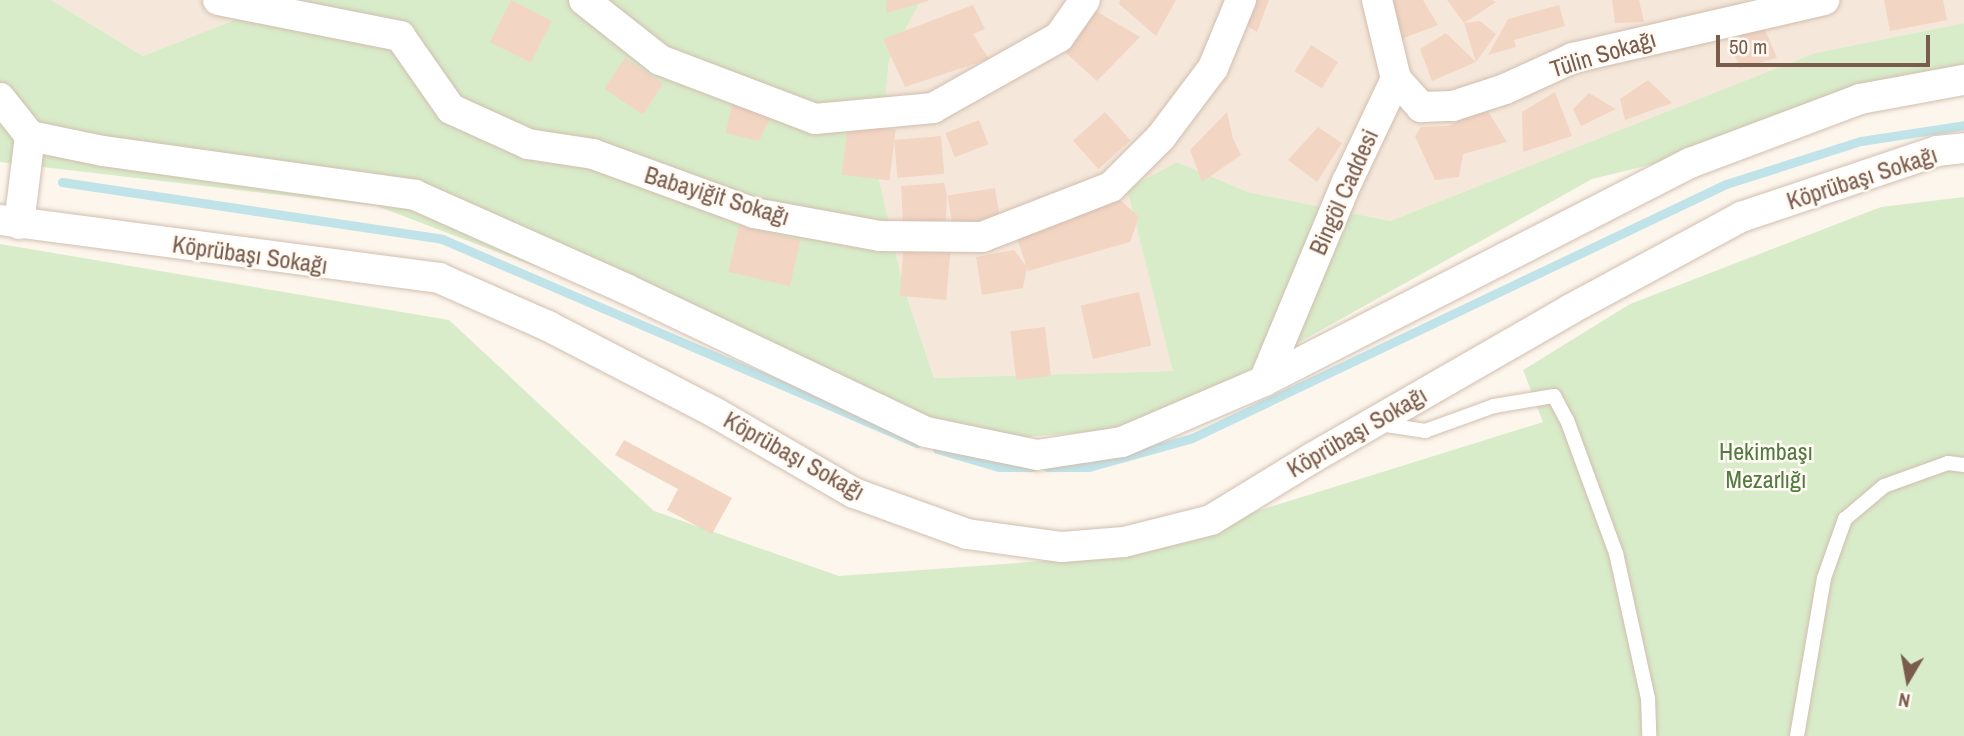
<!DOCTYPE html>
<html>
<head>
<meta charset="utf-8">
<style>
  body { margin:0 }
  #map { position:relative; width:1964px; height:736px; overflow:hidden; background:#fdf6ec; font-family:"Archivo Narrow",sans-serif }
  div>[style] { position:absolute }
  .residential>* { inset:0; background:#f5e8da }
  .green>* { inset:0; background:#d8ecc9 }
  .stream>* { height:9px; margin:-4.5px; padding:0 4.5px; transform-origin:4.5px; border-radius:4.5px; background:#bfe3e8 }
  .building>* { inset:0; background:#f3d5c3; transform-origin:0 0 }
  .roads { filter:drop-shadow(0 0 2px #d1beb0) drop-shadow(0 0 2px #d1beb0) }
  .lane>* { height:14px; margin:-7px; padding:0 7px; transform-origin:7px; border-radius:7px; background:#fff }
  .street>* { height:30px; margin:-15px; padding:0 15px; transform-origin:15px; border-radius:15px; background:#fff }
  span { translate:-50% -50%; white-space:nowrap; text-align:center; line-height:1.15; -webkit-text-stroke:5px #fffaf3; paint-order:stroke }
  .street-label { font-size:24px; color:#7a5c4d }
  .park-label { font-size:24px; color:#537a41 }
  .north { position:absolute; left:1873px; top:645px; width:70px; height:70px; -webkit-text-stroke:5px #fffaf3; paint-order:stroke; rotate:190deg; font-size:19px; font-weight:700; line-height:28px; text-align:center; color:#7a5c4d }
  .north::after { content:''; display:block; margin:auto; width:24px; height:32px; background:#7a5c4d; clip-path:polygon(50% 0,100% 100%,50% 72%,0 100%) }
  .scale { position:absolute; left:1716px; top:35px; width:214px; height:32px; box-sizing:border-box; border:4px solid #7a5c4d; border-top:0; padding-left:9px; font-size:21px; line-height:24px; white-space:nowrap; color:#7a5c4d; -webkit-text-stroke:5px #fffaf3; paint-order:stroke }
</style>
</head>
<body>
<div id="map">
  <div class="residential">
    <i style="clip-path:polygon(51px 0,285px 0,143px 56px)"></i>
    <i style="clip-path:polygon(921px 0,1964px 0,1964px 23px,1815px 53px,1390px 221px,1248px 192px,1177px 162px,1127px 189px,1174px 371px,934px 378px,903px 285px,878px 175px,889px 60px)"></i>
  </div>
  <div class="green">
    <i style="clip-path:polygon(0 0,51px 0,143px 56px,285px 0,921px 0,889px 60px,878px 175px,903px 285px,934px 378px,1173px 371px,1127px 189px,1177px 162px,1248px 192px,1390px 221px,1815px 53px,1964px 23px,1964px 88px,1592px 179px,1147px 427px,978px 441px,722px 338px,377px 206px,0 162px)"></i>
    <i style="clip-path:polygon(1964px 197px,1964px 736px,0 736px,0 244px,449px 320px,654px 511px,839px 576px,1112px 556px,1543px 422px,1523px 370px,1630px 304px,1881px 207px)"></i>
  </div>
  <div class="stream">
    <i style="left:62px;top:182px;width:384px;rotate:8.5deg"></i>
    <i style="left:442px;top:239px;width:517px;rotate:23.24deg"></i>
    <i style="left:937px;top:449px;width:65px;rotate:16.2deg"></i>
    <i style="left:999px;top:467px;width:34px"></i>
    <i style="left:1047px;top:467px;width:42px"></i>
    <i style="left:1089px;top:467px;width:107px;rotate:-15.7deg"></i>
    <i style="left:1192px;top:438px;width:591px;rotate:-25.44deg"></i>
    <i style="left:1726px;top:184px;width:142px;rotate:-17.7deg"></i>
    <i style="left:1861px;top:141px;width:104px;rotate:-8.8deg"></i>
  </div>
  <div class="building">
    <i style="left:511px;top:0;width:46px;height:47px;rotate:27deg"></i>
    <i style="clip-path:polygon(887px 0,928px 0,928px 1px,886px 13px)"></i>
    <i style="clip-path:polygon(1120px 0,1176px 0,1156px 36px,1119px 4px)"></i>
    <i style="clip-path:polygon(1244px 0,1269px 0,1257px 32px,1239px 21px)"></i>
    <i style="clip-path:polygon(1386px 0,1423px 0,1438px 25px,1401px 39px)"></i>
    <i style="clip-path:polygon(1447px 0,1492px 0,1496px 2px,1464px 23px)"></i>
    <i style="clip-path:polygon(1612px 0,1639px 0,1644px 22px,1615px 23px)"></i>
    <i style="clip-path:polygon(1884px 0,1943px 0,1947px 20px,1890px 31px)"></i>
    <i style="clip-path:polygon(973px 5px,985px 29px,973px 34px,989px 59px,905px 87px,883px 39px)"></i>
    <i style="clip-path:polygon(1559px 5px,1565px 26px,1514px 40px,1516px 47px,1488px 55px,1508px 19px)"></i>
    <i style="clip-path:polygon(1089px 7px,1140px 37px,1097px 81px,1066px 53px,1059px 37px)"></i>
    <i style="clip-path:polygon(1480px 21px,1496px 34px,1476px 62px,1464px 23px)"></i>
    <i style="clip-path:polygon(1762px 22px,1777px 58px,1740px 68px,1732px 48px,1745px 25px)"></i>
    <i style="clip-path:polygon(1446px 33px,1476px 62px,1432px 81px,1420px 49px)"></i>
    <i style="left:1311px;top:45px;width:32px;height:31px;rotate:32deg"></i>
    <i style="left:625px;top:58px;width:46px;height:37px;rotate:34deg"></i>
    <i style="clip-path:polygon(1648px 80px,1672px 103px,1625px 120px,1620px 99px)"></i>
    <i style="clip-path:polygon(1555px 92px,1572px 136px,1523px 152px,1522px 112px)"></i>
    <i style="clip-path:polygon(1589px 93px,1616px 109px,1581px 126px,1573px 109px)"></i>
    <i style="clip-path:polygon(732px 105px,772px 115px,759px 141px,726px 133px)"></i>
    <i style="clip-path:polygon(1486px 108px,1507px 142px,1463px 154px,1459px 177px,1435px 180px,1415px 136px,1421px 127px,1449px 126px)"></i>
    <i style="left:1105px;top:112px;width:38px;height:43px;rotate:48deg"></i>
    <i style="clip-path:polygon(1227px 112px,1233px 139px,1241px 155px,1202px 182px,1190px 150px)"></i>
    <i style="left:979px;top:120px;width:26px;height:36px;rotate:69deg"></i>
    <i style="left:848px;top:124px;width:48px;height:51px;rotate:7deg"></i>
    <i style="clip-path:polygon(1318px 127px,1342px 143px,1317px 182px,1288px 160px)"></i>
    <i style="left:941px;top:136px;width:38px;height:47px;rotate:85deg"></i>
    <i style="clip-path:polygon(944px 183px,947px 194px,946px 221px,903px 223px,901px 186px)"></i>
    <i style="left:995px;top:188px;width:32px;height:48px;rotate:81deg"></i>
    <i style="clip-path:polygon(1117px 197px,1139px 217px,1130px 242px,1028px 271px,1017px 238px)"></i>
    <i style="left:739px;top:226px;width:63px;height:47px;rotate:13deg"></i>
    <i style="left:904px;top:243px;width:47px;height:53px;rotate:5deg"></i>
    <i style="clip-path:polygon(1014px 250px,1027px 267px,1023px 288px,982px 295px,976px 257px)"></i>
    <i style="left:1139px;top:292px;width:55px;height:60px;rotate:77deg"></i>
    <i style="left:1045px;top:327px;width:49px;height:35px;rotate:83deg"></i>
    <i style="clip-path:polygon(624px 440px,732px 498px,712px 534px,667px 510px,678px 489px,615px 455px)"></i>
  </div>
  <div class="roads">
    <div class="lane">
      <i style="left:1380px;top:424px;width:46px;rotate:8.8deg"></i>
      <i style="left:1425px;top:431px;width:73px;rotate:-19.9deg"></i>
      <i style="left:1494px;top:406px;width:61px;rotate:-9.5deg"></i>
      <i style="left:1554px;top:396px;width:27px;rotate:62deg"></i>
      <i style="left:1567px;top:420px;width:142px;rotate:69.8deg"></i>
      <i style="left:1616px;top:553px;width:148px;rotate:77.6deg"></i>
      <i style="left:1648px;top:698px;width:38px;rotate:88deg"></i>
      <i style="left:1797px;top:736px;width:160px;rotate:-80.3deg"></i>
      <i style="left:1824px;top:578px;width:63px;rotate:-70.4deg"></i>
      <i style="left:1845px;top:519px;width:51px;rotate:-40.2deg"></i>
      <i style="left:1884px;top:486px;width:68px;rotate:-19.8deg"></i>
      <i style="left:1948px;top:463px;width:16px;rotate:7deg"></i>
    </div>
    <div class="street">
      <i style="left:218px;top:0;width:186px;rotate:11.2deg"></i>
      <i style="left:400px;top:36px;width:89px;rotate:55.1deg"></i>
      <i style="left:451px;top:109px;width:85px;rotate:24.4deg"></i>
      <i style="left:528px;top:144px;width:66px;rotate:8.7deg"></i>
      <i style="left:593px;top:154px;width:171px;rotate:20.1deg"></i>
      <i style="left:754px;top:213px;width:128px;rotate:10.3deg"></i>
      <i style="left:880px;top:236px;width:102px;rotate:0.6deg"></i>
      <i style="left:982px;top:237px;width:138px;rotate:-21.2deg"></i>
      <i style="left:1111px;top:187px;width:71px;rotate:-45deg"></i>
      <i style="left:1161px;top:137px;width:86px;rotate:-53deg"></i>
      <i style="left:1213px;top:68px;width:74px;rotate:-67.6deg"></i>
      <i style="left:584px;top:0;width:97px;rotate:38.3deg"></i>
      <i style="left:660px;top:60px;width:166px;rotate:20.8deg"></i>
      <i style="left:815px;top:119px;width:119px;rotate:-5.3deg"></i>
      <i style="left:933px;top:108px;width:145px;rotate:-29.4deg"></i>
      <i style="left:1059px;top:37px;width:45px;rotate:-54.9deg"></i>
      <i style="left:1396px;top:79px;width:38px;rotate:48deg"></i>
      <i style="left:1421px;top:107px;width:32px;rotate:-2deg"></i>
      <i style="left:1453px;top:106px;width:55px;rotate:-18.1deg"></i>
      <i style="left:1505px;top:89px;width:75px;rotate:-24.5deg"></i>
      <i style="left:1573px;top:58px;width:258px;rotate:-13deg"></i>
      <i style="left:0;top:98px;width:48px;rotate:51.7deg"></i>
      <i style="left:30px;top:136px;width:75px;rotate:11.6deg"></i>
      <i style="left:103px;top:151px;width:315px;rotate:8deg"></i>
      <i style="left:415px;top:195px;width:231px;rotate:24deg"></i>
      <i style="left:626px;top:289px;width:332px;rotate:25.5deg"></i>
      <i style="left:926px;top:432px;width:113px;rotate:11.7deg"></i>
      <i style="left:1037px;top:455px;width:86px;rotate:-8.7deg"></i>
      <i style="left:1122px;top:442px;width:155px;rotate:-23.2deg"></i>
      <i style="left:1264px;top:381px;width:479px;rotate:-27.1deg"></i>
      <i style="left:1690px;top:163px;width:182px;rotate:-20.6deg"></i>
      <i style="left:1860px;top:99px;width:106px;rotate:-10.4deg"></i>
      <i style="left:0;top:220px;width:443px;rotate:7.5deg"></i>
      <i style="left:439px;top:278px;width:119px;rotate:23.8deg"></i>
      <i style="left:548px;top:326px;width:187px;rotate:27.4deg"></i>
      <i style="left:714px;top:412px;width:162px;rotate:30.1deg"></i>
      <i style="left:854px;top:493px;width:120px;rotate:19.9deg"></i>
      <i style="left:967px;top:534px;width:96px;rotate:7.8deg"></i>
      <i style="left:1062px;top:547px;width:62px;rotate:-4.6deg"></i>
      <i style="left:1124px;top:542px;width:90px;rotate:-14.2deg"></i>
      <i style="left:1211px;top:520px;width:119px;rotate:-31.5deg"></i>
      <i style="left:1312px;top:458px;width:297px;rotate:-29.9deg"></i>
      <i style="left:1569px;top:310px;width:196px;rotate:-28.4deg"></i>
      <i style="left:1741px;top:217px;width:207px;rotate:-18.6deg"></i>
      <i style="left:1937px;top:151px;width:27px;rotate:-6deg"></i>
      <i style="left:19px;top:224px;width:89px;rotate:-82.9deg"></i>
      <i style="left:1264px;top:381px;width:216px;rotate:-67.4deg"></i>
      <i style="left:1347px;top:182px;width:114px;rotate:-64.6deg"></i>
      <i style="left:1396px;top:79px;width:81px;rotate:-103.5deg"></i>
    </div>
  </div>
  <div class="street-label">
    <span style="left:1603px;top:54px;rotate:-17deg">Tülin Sokağı</span>
    <span style="left:1862px;top:178px;rotate:-18deg">Köprübaşı Sokağı</span>
    <span style="left:1344px;top:192px;rotate:-66deg">Bingöl Caddesi</span>
    <span style="left:717px;top:196px;rotate:17deg">Babayiğit Sokağı</span>
    <span style="left:250px;top:255px;rotate:8deg">Köprübaşı Sokağı</span>
    <span style="left:1357px;top:432px;rotate:-30deg">Köprübaşı Sokağı</span>
    <span style="left:794px;top:456px;rotate:29deg">Köprübaşı Sokağı</span>
  </div>
  <div class="park-label">
    <span style="left:1766px;top:466px">Hekimbaşı<br>Mezarlığı</span>
  </div>
  <div class="north">N</div>
  <div class="scale">50 m</div>
</div>
</body>
</html>
